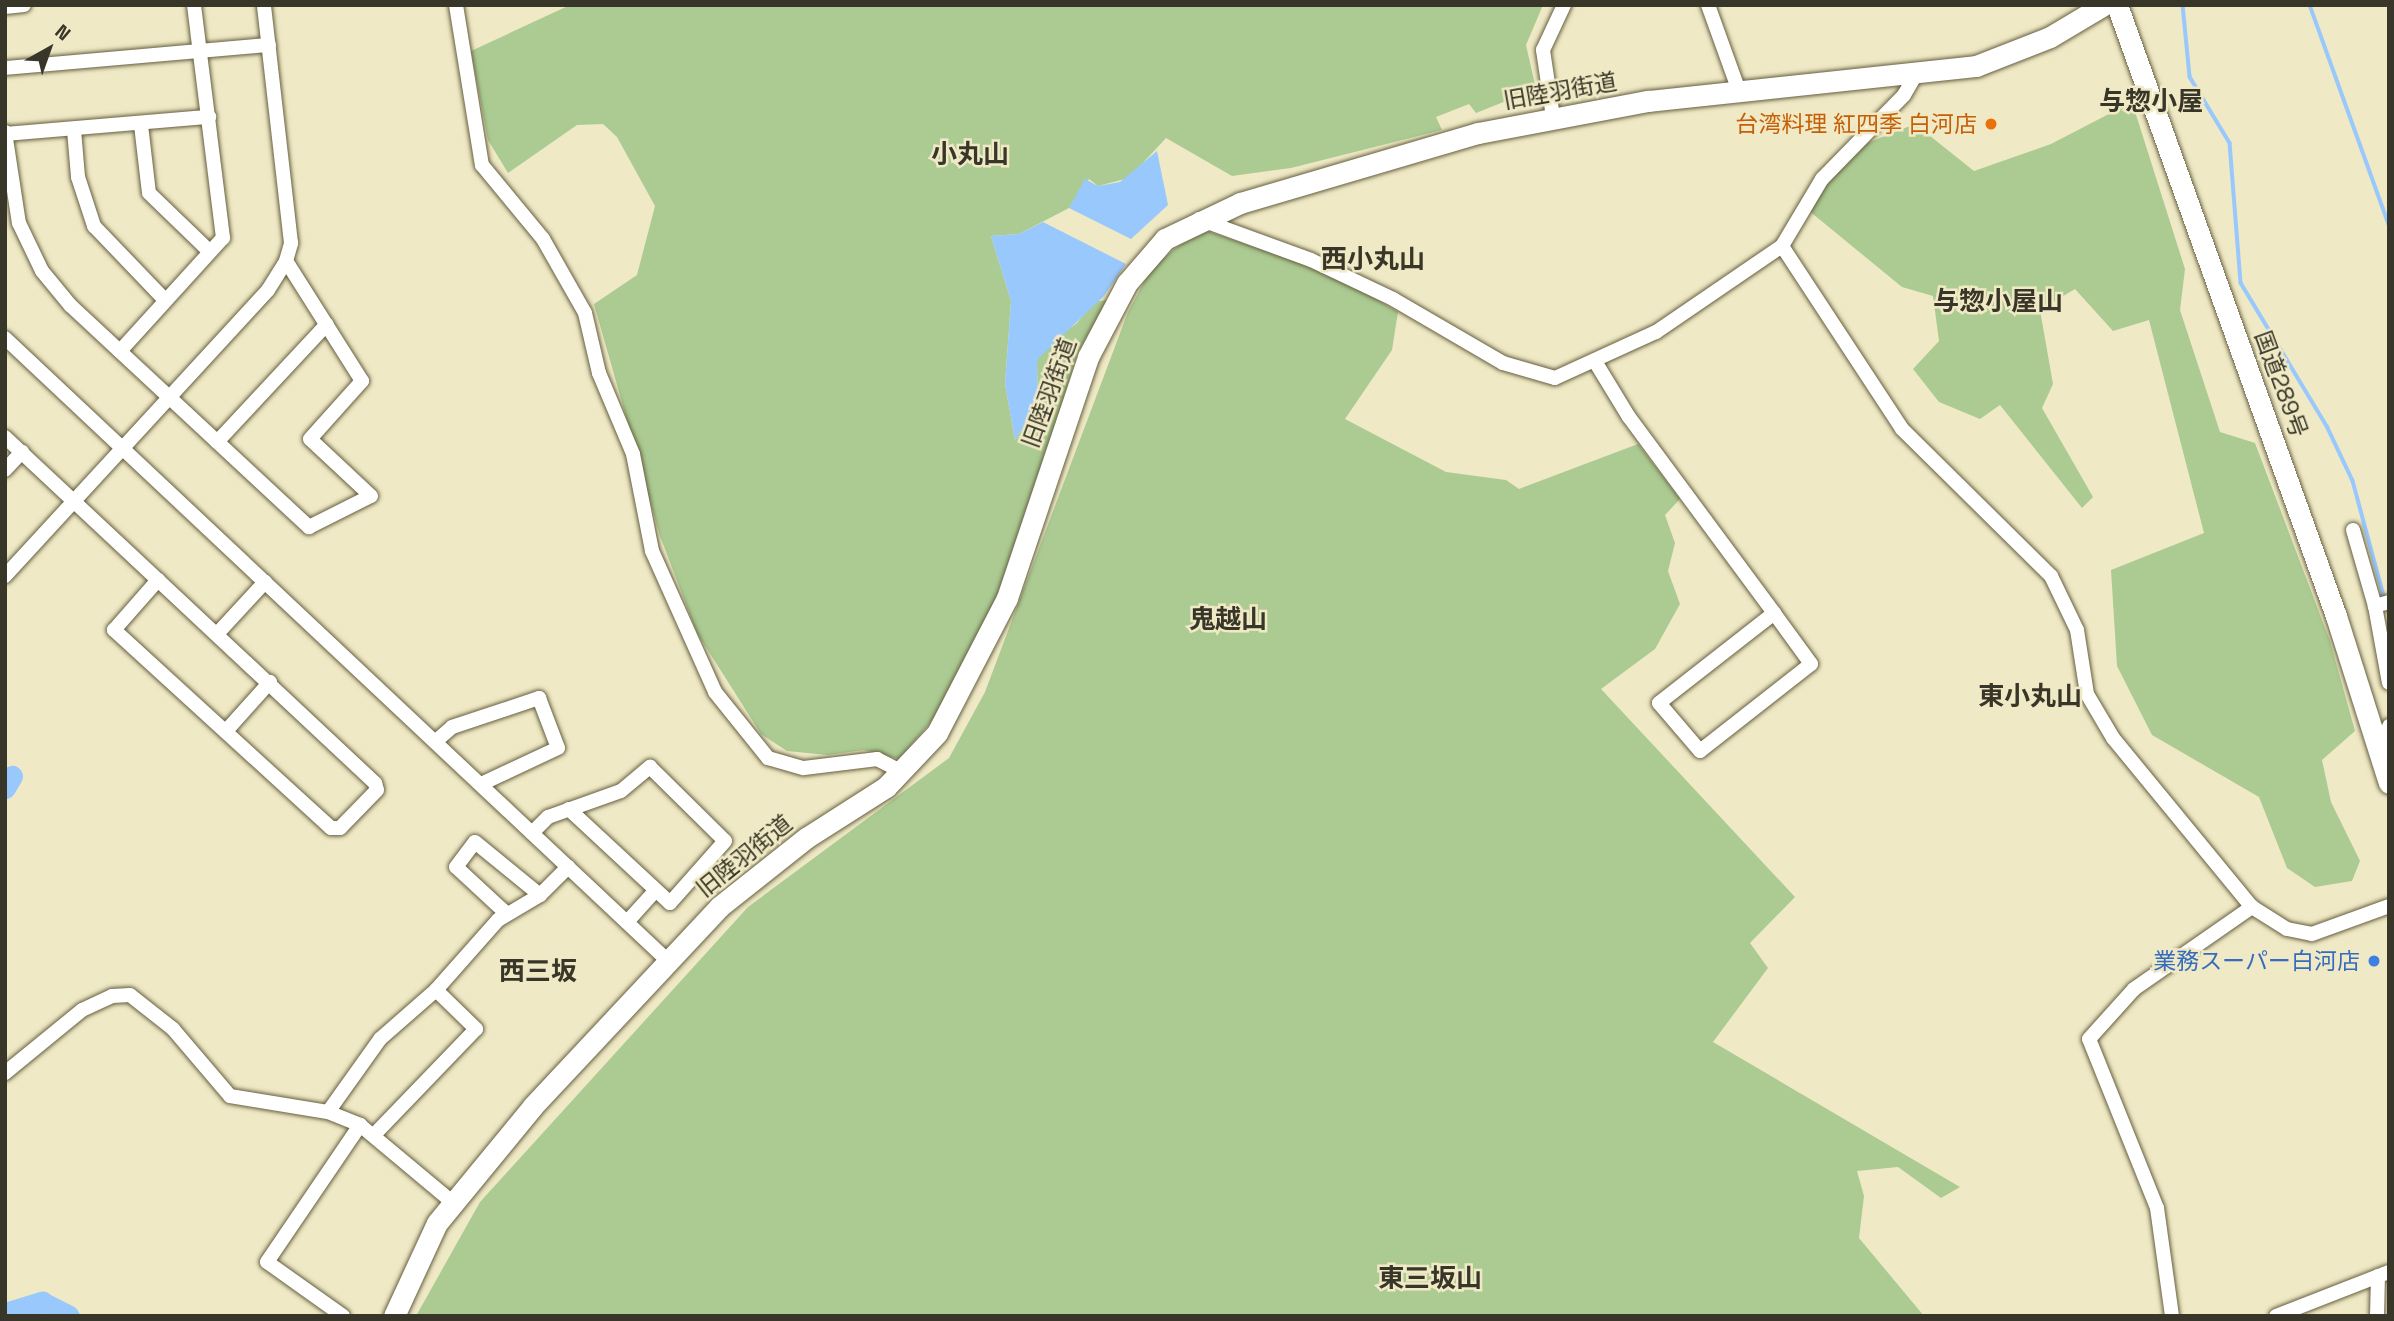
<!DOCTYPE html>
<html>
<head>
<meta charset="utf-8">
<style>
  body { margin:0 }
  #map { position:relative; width:2394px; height:1321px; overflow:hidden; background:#f0e9c5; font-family:"Space Grotesk","Noto Sans JP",sans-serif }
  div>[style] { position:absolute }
  .green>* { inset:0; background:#abcb92 }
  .water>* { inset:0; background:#99c8fc }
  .stream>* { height:3.5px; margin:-1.75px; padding:0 1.75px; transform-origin:1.75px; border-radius:1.75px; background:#99c8fc }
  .river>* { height:21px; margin:-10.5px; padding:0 10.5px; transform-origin:10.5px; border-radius:10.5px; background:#99c8fc }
  .roads { filter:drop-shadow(0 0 2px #655f40) drop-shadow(0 0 2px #655f40) }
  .minor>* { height:14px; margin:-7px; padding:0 7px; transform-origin:7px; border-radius:7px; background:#fff }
  .highway>* { height:21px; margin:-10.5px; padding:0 10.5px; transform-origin:10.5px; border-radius:10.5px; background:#fff }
  .dots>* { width:19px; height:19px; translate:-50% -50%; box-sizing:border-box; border:4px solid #f0e9c5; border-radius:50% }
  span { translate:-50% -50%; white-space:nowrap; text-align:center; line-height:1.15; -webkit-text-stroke:5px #f0e9c5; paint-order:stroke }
  .street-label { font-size:23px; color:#383628 }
  .food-label { font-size:23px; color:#c56008 }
  .right { translate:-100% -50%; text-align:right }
  .shop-label { font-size:23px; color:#366cbe }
  .quarter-label { font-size:26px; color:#383628; font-weight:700 }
  .frame { position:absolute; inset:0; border:7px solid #383628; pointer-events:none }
  .north { position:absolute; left:14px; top:14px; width:70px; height:70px; -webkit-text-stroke:5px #f0e9c5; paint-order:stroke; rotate:40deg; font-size:19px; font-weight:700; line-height:28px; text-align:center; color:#383628 }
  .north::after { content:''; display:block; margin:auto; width:24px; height:32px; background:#383628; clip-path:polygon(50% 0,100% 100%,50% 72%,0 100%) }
</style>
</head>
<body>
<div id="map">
  <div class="green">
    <i style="clip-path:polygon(570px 5px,1543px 5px,1526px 45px,1536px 89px,1476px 113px,1469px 104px,1436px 117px,1442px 130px,1291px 168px,1232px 176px,1166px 138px,1129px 178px,1098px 186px,1089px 179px,1069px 208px,1019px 234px,991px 236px,1011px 301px,1005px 384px,1015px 440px,1038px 407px,1037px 360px,1044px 348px,1077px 323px,1093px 302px,1107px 300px,1077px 354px,1013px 568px,945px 705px,899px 759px,864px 750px,828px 755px,787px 751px,761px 734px,697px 633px,660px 536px,594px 304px,637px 275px,655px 206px,617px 137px,603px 124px,577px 125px,508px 173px,488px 140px,471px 51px)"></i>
    <i style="clip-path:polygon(2132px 102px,2185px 269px,2180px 310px,2220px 432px,2255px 443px,2330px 641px,2355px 731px,2322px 760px,2331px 802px,2360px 861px,2352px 881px,2315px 887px,2287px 868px,2259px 797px,2152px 735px,2117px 666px,2111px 570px,2204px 533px,2149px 320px,2113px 331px,2075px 289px,2040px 310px,2053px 384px,2042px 408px,2093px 497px,2082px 508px,2000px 405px,1980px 419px,1939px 402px,1913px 369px,1939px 341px,1933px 296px,1902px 287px,1808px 210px,1852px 149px,1915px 124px,1974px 171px,2051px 144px)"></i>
    <i style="clip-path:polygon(1207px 231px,1333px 274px,1398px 312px,1392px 350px,1345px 419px,1446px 472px,1506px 480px,1519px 489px,1638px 444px,1680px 499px,1665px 515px,1675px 543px,1668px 571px,1680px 604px,1655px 649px,1601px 689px,1795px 897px,1750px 943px,1768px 968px,1713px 1042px,1960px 1187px,1941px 1198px,1898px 1167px,1857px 1171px,1864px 1196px,1859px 1238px,1924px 1316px,416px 1316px,480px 1202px,748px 907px,949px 758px,985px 692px,1128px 312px,1151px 269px,1184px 241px)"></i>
  </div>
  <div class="water">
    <i style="clip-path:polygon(1157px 151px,1168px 205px,1131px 239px,1069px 208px,1085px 179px,1098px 186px,1120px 182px)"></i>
    <i style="clip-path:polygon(1043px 222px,1126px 264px,1104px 296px,1037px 360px,1038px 407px,1015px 440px,1005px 384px,1011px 301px,991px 236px,1019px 234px)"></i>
  </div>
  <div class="stream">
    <i style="left:2183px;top:5px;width:72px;rotate:84.4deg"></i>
    <i style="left:2190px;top:77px;width:77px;rotate:58.8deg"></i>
    <i style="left:2230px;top:143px;width:140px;rotate:85.5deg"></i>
    <i style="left:2241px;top:283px;width:167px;rotate:59deg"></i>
    <i style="left:2327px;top:426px;width:61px;rotate:64.7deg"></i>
    <i style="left:2353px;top:481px;width:123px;rotate:74.9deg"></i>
    <i style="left:2310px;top:5px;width:234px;rotate:70.2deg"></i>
  </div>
  <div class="river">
    <i style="left:5px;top:788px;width:14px;rotate:-60deg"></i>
    <i style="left:5px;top:1313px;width:39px;rotate:-17deg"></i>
    <i style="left:42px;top:1302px;width:30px;rotate:27deg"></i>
  </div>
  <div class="roads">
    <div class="minor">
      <i style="left:456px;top:5px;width:162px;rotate:80.8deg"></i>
      <i style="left:482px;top:165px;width:96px;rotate:50.5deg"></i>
      <i style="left:543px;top:239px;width:85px;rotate:60.4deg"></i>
      <i style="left:585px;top:313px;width:62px;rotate:76.9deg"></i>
      <i style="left:599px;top:373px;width:88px;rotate:67.2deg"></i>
      <i style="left:633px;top:454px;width:99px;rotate:78.9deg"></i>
      <i style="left:652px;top:551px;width:154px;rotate:65.9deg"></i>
      <i style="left:715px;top:692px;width:85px;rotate:51.2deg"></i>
      <i style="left:768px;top:758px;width:37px;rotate:16deg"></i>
      <i style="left:804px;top:768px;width:74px;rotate:-7deg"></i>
      <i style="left:877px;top:759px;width:29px;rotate:27deg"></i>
      <i style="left:1708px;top:5px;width:95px;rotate:70.2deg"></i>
      <i style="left:5px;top:7px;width:19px;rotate:-6deg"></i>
      <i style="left:5px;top:68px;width:265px;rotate:-5deg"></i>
      <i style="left:1553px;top:117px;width:68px;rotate:-98.5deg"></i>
      <i style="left:1543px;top:50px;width:50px;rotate:-65deg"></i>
      <i style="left:141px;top:125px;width:68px;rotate:83.3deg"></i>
      <i style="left:149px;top:193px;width:83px;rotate:44deg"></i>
      <i style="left:74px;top:130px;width:47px;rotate:85.1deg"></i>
      <i style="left:78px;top:177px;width:52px;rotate:71.9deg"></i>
      <i style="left:94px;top:226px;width:103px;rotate:46.2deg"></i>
      <i style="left:5px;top:132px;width:92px;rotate:81.3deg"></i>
      <i style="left:19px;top:223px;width:53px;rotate:64.4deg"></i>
      <i style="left:42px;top:271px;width:45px;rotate:50.4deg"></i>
      <i style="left:71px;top:306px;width:325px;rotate:42.9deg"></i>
      <i style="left:309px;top:527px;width:69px;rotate:-26.6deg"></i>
      <i style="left:371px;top:496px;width:83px;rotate:-136.9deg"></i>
      <i style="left:310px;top:439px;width:78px;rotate:-48.1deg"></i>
      <i style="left:362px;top:381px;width:142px;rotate:-122.3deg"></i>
      <i style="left:5px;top:134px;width:205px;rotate:-4.8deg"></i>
      <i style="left:1199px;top:219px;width:119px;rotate:20.1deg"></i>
      <i style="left:1311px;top:260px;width:91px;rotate:25.4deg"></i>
      <i style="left:1393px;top:299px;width:127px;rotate:30.2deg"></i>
      <i style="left:1503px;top:363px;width:54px;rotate:16.1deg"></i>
      <i style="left:1555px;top:378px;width:111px;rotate:-24.5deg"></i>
      <i style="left:1656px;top:332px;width:153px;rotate:-34.3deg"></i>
      <i style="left:1782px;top:246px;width:78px;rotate:-59.2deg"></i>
      <i style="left:1822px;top:179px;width:117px;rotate:-45.7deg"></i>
      <i style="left:1904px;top:95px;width:22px;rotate:-60deg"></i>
      <i style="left:1782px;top:246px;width:219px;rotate:56.7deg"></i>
      <i style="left:1902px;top:429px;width:209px;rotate:44.6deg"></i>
      <i style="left:2051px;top:576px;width:60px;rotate:64.3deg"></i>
      <i style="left:2077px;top:630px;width:65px;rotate:81.1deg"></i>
      <i style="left:2087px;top:694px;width:51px;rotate:59.4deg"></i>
      <i style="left:2113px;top:738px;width:219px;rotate:50.6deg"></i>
      <i style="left:2252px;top:907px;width:41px;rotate:32.2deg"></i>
      <i style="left:2287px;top:929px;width:25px;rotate:11deg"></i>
      <i style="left:2312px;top:934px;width:82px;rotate:-20deg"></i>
      <i style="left:5px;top:338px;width:910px;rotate:43.22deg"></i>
      <i style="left:120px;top:351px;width:153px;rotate:-47.7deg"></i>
      <i style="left:223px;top:238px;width:235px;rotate:-97.1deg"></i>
      <i style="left:1596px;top:363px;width:63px;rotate:58.6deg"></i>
      <i style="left:1629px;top:417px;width:244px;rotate:53.5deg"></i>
      <i style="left:5px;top:437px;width:507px;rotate:43.08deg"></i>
      <i style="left:375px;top:783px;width:7px;rotate:74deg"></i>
      <i style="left:377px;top:790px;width:53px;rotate:134.2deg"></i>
      <i style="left:340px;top:828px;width:9px;rotate:180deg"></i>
      <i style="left:331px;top:828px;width:294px;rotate:-137.6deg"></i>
      <i style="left:114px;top:630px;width:67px;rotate:-48.7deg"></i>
      <i style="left:217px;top:442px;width:161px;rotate:-47deg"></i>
      <i style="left:5px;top:470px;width:25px;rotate:-47deg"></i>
      <i style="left:2353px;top:530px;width:79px;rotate:73.9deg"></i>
      <i style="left:5px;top:576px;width:389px;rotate:-47.4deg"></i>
      <i style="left:268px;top:290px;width:34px;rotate:-58deg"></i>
      <i style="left:286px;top:261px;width:19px;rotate:-74deg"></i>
      <i style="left:291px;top:243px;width:240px;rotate:-96.5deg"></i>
      <i style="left:2389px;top:602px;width:15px;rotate:164deg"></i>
      <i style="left:2375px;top:606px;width:78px;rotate:79.7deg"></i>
      <i style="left:1774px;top:613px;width:63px;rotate:54deg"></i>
      <i style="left:1811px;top:664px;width:141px;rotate:141.9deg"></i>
      <i style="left:1700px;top:751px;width:63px;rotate:-130.5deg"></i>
      <i style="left:1659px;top:703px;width:146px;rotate:-38deg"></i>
      <i style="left:217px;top:634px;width:71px;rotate:-47.3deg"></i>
      <i style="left:226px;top:731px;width:66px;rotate:-48.1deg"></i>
      <i style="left:436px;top:741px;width:21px;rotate:-41deg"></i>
      <i style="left:452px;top:727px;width:92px;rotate:-18.4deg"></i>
      <i style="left:539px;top:698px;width:53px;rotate:69.2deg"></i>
      <i style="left:558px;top:748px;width:85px;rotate:154.9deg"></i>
      <i style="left:2379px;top:754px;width:30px;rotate:-70deg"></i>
      <i style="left:532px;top:833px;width:23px;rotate:-45deg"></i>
      <i style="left:548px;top:817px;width:77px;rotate:-19.6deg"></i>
      <i style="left:621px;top:791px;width:38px;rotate:-40deg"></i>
      <i style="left:650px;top:767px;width:105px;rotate:44.6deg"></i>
      <i style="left:725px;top:841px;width:83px;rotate:131.6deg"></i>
      <i style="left:670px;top:903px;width:138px;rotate:-137.1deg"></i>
      <i style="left:507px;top:914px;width:69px;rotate:-137.3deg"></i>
      <i style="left:456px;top:867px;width:31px;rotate:-53deg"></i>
      <i style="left:475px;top:842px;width:84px;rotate:39.2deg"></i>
      <i style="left:627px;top:922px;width:42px;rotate:-47.9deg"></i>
      <i style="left:436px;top:990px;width:94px;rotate:-48.5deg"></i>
      <i style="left:498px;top:920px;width:49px;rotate:-30.8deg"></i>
      <i style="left:540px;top:895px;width:40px;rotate:-45deg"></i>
      <i style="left:5px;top:1073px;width:99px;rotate:-39.3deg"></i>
      <i style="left:82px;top:1010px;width:33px;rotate:-25deg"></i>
      <i style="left:112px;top:996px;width:18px;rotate:-3deg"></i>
      <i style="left:130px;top:995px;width:55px;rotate:38.3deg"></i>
      <i style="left:173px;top:1029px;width:88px;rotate:49.6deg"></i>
      <i style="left:230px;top:1096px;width:99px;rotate:9.3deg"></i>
      <i style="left:328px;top:1112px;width:35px;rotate:22deg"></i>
      <i style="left:360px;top:1125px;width:120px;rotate:39.9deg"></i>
      <i style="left:328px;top:1112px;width:90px;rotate:-54.5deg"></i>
      <i style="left:380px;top:1039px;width:74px;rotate:-41.2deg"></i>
      <i style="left:436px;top:990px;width:56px;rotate:44.3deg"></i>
      <i style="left:476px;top:1029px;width:146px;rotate:133.9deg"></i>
      <i style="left:343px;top:1316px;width:93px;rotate:-144.6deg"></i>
      <i style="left:267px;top:1262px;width:166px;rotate:-55.8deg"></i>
      <i style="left:2172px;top:1316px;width:109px;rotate:-97.9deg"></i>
      <i style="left:2157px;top:1208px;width:182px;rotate:-111.9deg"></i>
      <i style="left:2089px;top:1039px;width:67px;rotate:-48deg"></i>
      <i style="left:2134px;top:989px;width:144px;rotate:-34.8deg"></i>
      <i style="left:2276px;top:1316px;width:121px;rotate:-21.3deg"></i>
      <i style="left:2377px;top:1316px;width:40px;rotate:-88.6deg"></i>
    </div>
    <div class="highway">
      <i style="left:2117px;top:5px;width:649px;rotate:70.28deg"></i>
      <i style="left:2336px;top:616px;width:175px;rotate:72.4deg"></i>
      <i style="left:394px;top:1316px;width:102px;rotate:-65.2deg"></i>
      <i style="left:437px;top:1223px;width:151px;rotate:-50.6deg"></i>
      <i style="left:533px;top:1106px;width:272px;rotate:-46.9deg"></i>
      <i style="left:719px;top:907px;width:111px;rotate:-38.4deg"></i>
      <i style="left:806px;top:838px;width:95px;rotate:-32.5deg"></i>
      <i style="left:886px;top:787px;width:74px;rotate:-46.6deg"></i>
      <i style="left:937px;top:733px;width:152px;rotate:-62.6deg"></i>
      <i style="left:1007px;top:598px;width:254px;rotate:-71.4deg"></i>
      <i style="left:1088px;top:357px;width:84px;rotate:-62.2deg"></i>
      <i style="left:1127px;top:283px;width:58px;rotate:-49.2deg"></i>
      <i style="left:1165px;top:239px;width:83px;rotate:-25.6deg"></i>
      <i style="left:1240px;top:203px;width:248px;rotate:-16.4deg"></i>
      <i style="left:1478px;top:133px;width:173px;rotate:-10.7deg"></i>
      <i style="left:1648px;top:101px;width:330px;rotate:-6.1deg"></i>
      <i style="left:1976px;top:66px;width:79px;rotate:-21.4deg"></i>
      <i style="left:2050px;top:37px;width:63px;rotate:-30.7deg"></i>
    </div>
  </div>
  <div class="dots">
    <i style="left:1991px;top:124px;background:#e8710a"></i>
    <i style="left:2374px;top:961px;background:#3f7fe0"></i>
  </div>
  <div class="street-label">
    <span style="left:1560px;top:91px;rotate:-10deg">旧陸羽街道</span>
    <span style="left:2281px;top:384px;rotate:70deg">国道289号</span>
    <span style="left:1049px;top:393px;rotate:-70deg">旧陸羽街道</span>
    <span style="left:744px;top:856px;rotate:-39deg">旧陸羽街道</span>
  </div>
  <div class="food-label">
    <span class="right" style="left:1977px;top:124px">台湾料理 紅四季 白河店</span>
  </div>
  <div class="shop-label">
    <span class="right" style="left:2360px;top:961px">業務スーパー白河店</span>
  </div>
  <div class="quarter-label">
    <span style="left:2151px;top:102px">与惣小屋</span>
    <span style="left:970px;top:155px">小丸山</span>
    <span style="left:1373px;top:260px">西小丸山</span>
    <span style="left:1998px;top:302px">与惣小屋山</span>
    <span style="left:1228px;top:620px">鬼越山</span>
    <span style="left:2030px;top:697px">東小丸山</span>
    <span style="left:538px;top:972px">西三坂</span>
    <span style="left:1430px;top:1279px">東三坂山</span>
  </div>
  <div class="frame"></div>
  <div class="north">N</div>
</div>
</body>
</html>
